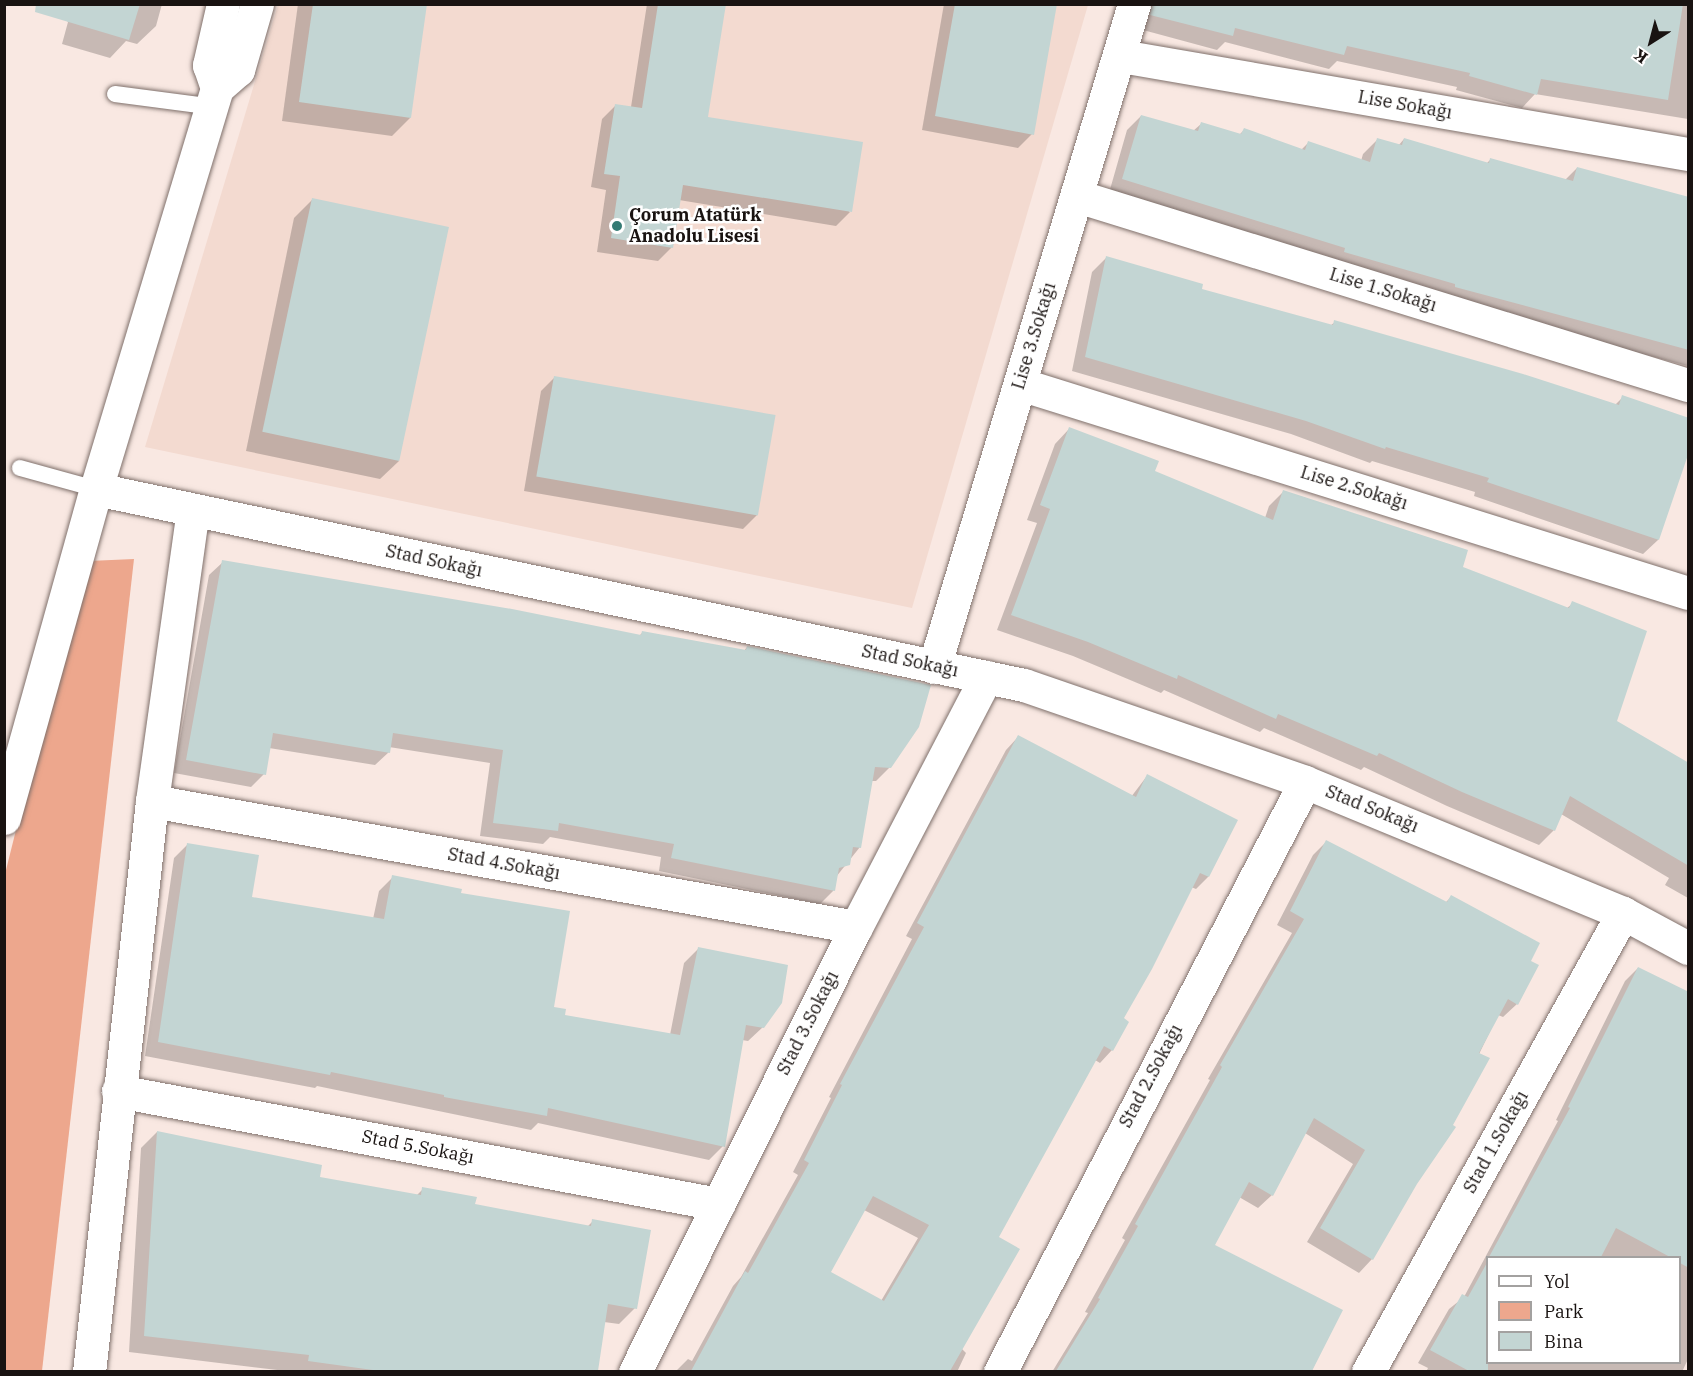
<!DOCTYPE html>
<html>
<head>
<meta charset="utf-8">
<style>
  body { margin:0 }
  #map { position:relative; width:1693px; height:1376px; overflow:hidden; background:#f9e8e2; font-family:"IBM Plex Serif",serif }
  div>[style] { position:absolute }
  .built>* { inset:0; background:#f3dad0 }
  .green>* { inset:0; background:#eda78d }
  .shadow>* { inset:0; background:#0003 }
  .building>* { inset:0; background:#c3d5d3; transform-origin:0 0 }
  .roads { filter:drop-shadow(0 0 2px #7f706b) drop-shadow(0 0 2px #7f706b) }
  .lane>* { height:16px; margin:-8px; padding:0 8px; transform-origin:8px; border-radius:8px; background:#fff }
  .street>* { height:33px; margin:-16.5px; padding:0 16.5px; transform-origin:16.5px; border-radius:16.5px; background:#fff }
  .dots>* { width:16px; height:16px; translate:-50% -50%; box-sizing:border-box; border:3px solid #fff; border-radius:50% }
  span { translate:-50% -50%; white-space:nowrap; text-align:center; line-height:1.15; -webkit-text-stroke:5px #fff; paint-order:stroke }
  .street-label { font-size:18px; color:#191311 }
  .poi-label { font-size:18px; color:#191311; font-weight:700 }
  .left { translate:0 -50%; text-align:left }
  .frame { position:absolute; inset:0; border:6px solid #191311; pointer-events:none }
  .legend { position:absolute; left:1486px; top:1256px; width:195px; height:108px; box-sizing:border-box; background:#fff; border:2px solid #a3a1a0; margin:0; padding:8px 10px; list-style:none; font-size:18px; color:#191311 }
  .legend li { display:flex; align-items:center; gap:12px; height:30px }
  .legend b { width:30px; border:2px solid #a3a1a0 }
  .north { position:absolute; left:1621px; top:12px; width:60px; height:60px; -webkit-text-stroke:4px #fff; paint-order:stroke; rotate:216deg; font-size:16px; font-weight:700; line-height:24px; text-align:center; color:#191311 }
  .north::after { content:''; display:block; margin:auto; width:21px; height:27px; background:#191311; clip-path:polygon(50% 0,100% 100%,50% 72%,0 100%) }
</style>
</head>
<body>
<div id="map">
  <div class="built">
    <i style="clip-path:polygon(278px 5px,1088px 5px,912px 608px,145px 447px)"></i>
  </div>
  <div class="green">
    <i style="clip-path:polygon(134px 559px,42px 1371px,5px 1372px,5px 874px,57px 666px,89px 561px)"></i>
  </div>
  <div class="shadow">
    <i style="clip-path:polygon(52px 4px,162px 4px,156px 26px,137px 44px,126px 41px,110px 58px,62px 44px,68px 22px)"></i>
    <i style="clip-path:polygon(298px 4px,425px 4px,410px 118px,392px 136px,282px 121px)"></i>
    <i style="clip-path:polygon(647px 4px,724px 4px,706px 119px,850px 212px,836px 226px,679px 200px,672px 247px,658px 261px,597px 252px,606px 190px,591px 187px,602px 119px,616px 105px,631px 107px)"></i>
    <i style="clip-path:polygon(944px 4px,1056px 4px,1032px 134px,1018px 148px,922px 130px)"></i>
    <i style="clip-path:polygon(1149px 4px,1688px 4px,1688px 119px,1535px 94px,1522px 108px,1456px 90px,1457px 87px,1337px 61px,1329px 69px,1225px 42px,1217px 50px,1143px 30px)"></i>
    <i style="clip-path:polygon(1141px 116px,1193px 131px,1201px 124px,1239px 135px,1245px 129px,1301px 150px,1308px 143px,1361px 161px,1363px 154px,1377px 140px,1398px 146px,1404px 139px,1486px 164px,1490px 160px,1565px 180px,1577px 168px,1688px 199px,1688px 366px,1442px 301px,1109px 193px,1127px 130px)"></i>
    <i style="clip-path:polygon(313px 199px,399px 461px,380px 479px,246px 451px,294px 218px)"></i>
    <i style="clip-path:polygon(1106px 258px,1200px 290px,1330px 326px,1335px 322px,1615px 405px,1623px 397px,1688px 447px,1658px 540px,1643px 554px,1474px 496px,1475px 492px,1372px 461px,1370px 463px,1291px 434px,1072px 371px,1092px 272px)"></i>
    <i style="clip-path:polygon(555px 377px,757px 515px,743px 529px,524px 491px,541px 391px)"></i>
    <i style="clip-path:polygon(1069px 429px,1153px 472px,1265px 518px,1269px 506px,1283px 492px,1461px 568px,1566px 609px,1573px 603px,1615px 722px,1688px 765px,1688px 898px,1665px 885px,1669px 878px,1561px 814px,1554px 830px,1539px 845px,1447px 806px,1364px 767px,1361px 770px,1264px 728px,1260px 732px,1164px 690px,1161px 693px,1073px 656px,997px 630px,1037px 523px,1027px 520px,1055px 444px)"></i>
    <i style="clip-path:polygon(223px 562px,639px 636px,643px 632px,744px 651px,747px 647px,890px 767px,876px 781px,871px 781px,860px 847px,836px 877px,834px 890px,820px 904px,659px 871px,661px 857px,550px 837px,543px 844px,480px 836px,490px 763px,389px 747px,389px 752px,375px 765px,269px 748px,264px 774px,251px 787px,174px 773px,209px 575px)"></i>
    <i style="clip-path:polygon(evenodd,1018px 737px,1131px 797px,1147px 776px,1236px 821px,1208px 877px,1196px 889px,1191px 887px,1122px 1019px,1112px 1050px,1100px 1063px,1095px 1060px,997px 1237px,962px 1349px,966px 1353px,957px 1372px,675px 1372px,688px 1359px,692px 1361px,733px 1286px,741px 1277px,798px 1175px,793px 1172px,831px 1098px,829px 1097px,912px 939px,906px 936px,1006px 750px,1018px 737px,864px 1210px,918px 1238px,881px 1301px,829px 1272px,864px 1210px)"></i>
    <i style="clip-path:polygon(1326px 842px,1445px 903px,1451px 897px,1529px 962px,1517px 1004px,1503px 1017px,1498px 1015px,1416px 1184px,1372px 1259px,1359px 1273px,1307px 1242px,1353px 1164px,1305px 1133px,1272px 1195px,1258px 1208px,1239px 1197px,1213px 1245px,1341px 1310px,1311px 1372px,1052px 1372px,1088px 1313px,1085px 1312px,1125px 1240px,1122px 1238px,1210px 1080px,1208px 1079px,1292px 933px,1277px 925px,1313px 855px)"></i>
    <i style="clip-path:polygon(188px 844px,251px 898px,373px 919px,379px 891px,393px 877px,460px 895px,553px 1008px,563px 1016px,670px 1035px,684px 963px,698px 949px,763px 1027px,748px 1041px,742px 1040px,723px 1146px,709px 1160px,538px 1123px,531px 1130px,317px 1086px,315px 1088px,145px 1056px,174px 858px)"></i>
    <i style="clip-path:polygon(evenodd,1638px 968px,1688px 993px,1688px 1359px,1682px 1372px,1426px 1372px,1428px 1368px,1418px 1363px,1449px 1309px,1464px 1297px,1558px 1121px,1556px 1120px,1625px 981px,1638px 968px,1488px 1258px,1680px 1258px,1680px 1362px,1488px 1362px,1488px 1258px)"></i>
    <i style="clip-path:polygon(157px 1132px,318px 1178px,416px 1196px,423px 1189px,474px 1205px,587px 1227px,593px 1221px,635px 1308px,619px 1324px,604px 1322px,597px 1372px,294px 1372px,129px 1352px,141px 1148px)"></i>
  </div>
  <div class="building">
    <i style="clip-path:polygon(36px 4px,140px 4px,129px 40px,35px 12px)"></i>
    <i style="clip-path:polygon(313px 4px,427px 4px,411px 118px,299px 102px)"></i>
    <i style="clip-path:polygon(658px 4px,726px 4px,708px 117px,863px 142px,852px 212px,683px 185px,673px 248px,611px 238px,620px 176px,604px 174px,615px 104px,642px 108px)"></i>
    <i style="clip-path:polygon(955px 4px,1057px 4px,1034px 135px,935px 116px)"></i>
    <i style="clip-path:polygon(1152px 4px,1683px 4px,1668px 100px,1541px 79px,1537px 95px,1469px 76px,1470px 73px,1347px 46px,1344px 55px,1235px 28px,1233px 36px,1150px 15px)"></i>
    <i style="clip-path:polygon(1141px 115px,1198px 131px,1201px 122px,1241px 134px,1244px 128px,1305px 150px,1308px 141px,1370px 162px,1377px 138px,1402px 145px,1404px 138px,1489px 163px,1490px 158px,1573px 181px,1577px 167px,1689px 197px,1689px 350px,1455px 287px,1455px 284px,1344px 252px,1345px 248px,1122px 179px)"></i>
    <i style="left:312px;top:198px;width:140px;height:239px;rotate:12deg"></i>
    <i style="clip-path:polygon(1106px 256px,1203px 284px,1202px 289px,1333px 325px,1334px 320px,1523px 374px,1619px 405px,1622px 395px,1689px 418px,1689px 452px,1659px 540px,1487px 482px,1489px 478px,1386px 447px,1385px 449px,1306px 421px,1085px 357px)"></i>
    <i style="left:554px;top:376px;width:225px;height:102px;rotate:10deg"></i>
    <i style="clip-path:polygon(1069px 427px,1159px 461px,1155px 471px,1273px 520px,1283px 490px,1468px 550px,1463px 567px,1569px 608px,1572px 601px,1647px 631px,1617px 721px,1689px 763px,1689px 866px,1570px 796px,1555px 831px,1462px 792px,1379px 753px,1377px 756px,1278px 714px,1276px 719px,1178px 675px,1177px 679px,1088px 642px,1011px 615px,1050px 509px,1040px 505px)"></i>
    <i style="clip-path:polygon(222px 560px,512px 609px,641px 635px,642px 631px,746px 650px,747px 646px,931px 685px,919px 727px,891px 768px,875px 767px,861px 848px,853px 847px,850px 865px,839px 868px,835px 891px,671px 858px,674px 844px,559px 823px,558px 831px,493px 823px,503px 750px,393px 733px,390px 753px,273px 733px,266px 775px,186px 760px)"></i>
    <i style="clip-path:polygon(evenodd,1018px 735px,1136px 797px,1147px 774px,1238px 820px,1209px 877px,1200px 873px,1152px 969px,1124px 1018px,1129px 1022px,1113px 1051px,1104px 1046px,999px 1237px,1020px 1249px,950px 1371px,691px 1371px,745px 1271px,748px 1273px,809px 1163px,804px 1160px,842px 1085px,840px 1084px,924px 927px,917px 923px,1018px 735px,873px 1196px,929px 1225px,884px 1301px,831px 1272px,873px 1196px)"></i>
    <i style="clip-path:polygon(1326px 840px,1447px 902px,1451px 895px,1540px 943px,1531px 961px,1539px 965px,1518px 1005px,1508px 999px,1479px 1053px,1490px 1058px,1453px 1125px,1456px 1127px,1417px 1184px,1373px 1260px,1320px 1228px,1365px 1150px,1314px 1118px,1273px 1196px,1249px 1182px,1215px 1245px,1343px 1310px,1312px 1371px,1056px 1371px,1100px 1299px,1098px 1298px,1138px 1226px,1135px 1224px,1222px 1067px,1220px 1065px,1304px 919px,1290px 911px)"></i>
    <i style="clip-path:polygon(187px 843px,259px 855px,252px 897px,384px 919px,392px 875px,462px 889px,461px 893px,570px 911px,554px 1007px,566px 1009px,565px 1015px,680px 1035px,698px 947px,788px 965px,782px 1003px,764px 1028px,746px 1025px,725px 1147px,548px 1108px,547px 1116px,444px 1097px,444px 1095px,331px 1072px,330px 1075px,158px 1042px)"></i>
    <i style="clip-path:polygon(1638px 967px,1689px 992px,1689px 1268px,1680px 1263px,1680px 1257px,1670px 1257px,1616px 1228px,1601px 1257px,1489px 1257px,1570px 1108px,1568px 1107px)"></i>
    <i style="clip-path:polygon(157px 1131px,322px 1165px,320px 1177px,421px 1195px,422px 1187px,477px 1197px,475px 1204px,591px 1226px,592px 1219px,651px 1230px,637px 1309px,608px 1304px,598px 1371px,380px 1371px,308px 1361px,309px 1355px,144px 1336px)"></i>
    <i style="clip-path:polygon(1488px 1261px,1488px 1371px,1469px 1371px,1430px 1350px,1462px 1294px,1468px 1297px)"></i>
  </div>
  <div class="roads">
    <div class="lane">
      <i style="left:115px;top:94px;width:100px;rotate:7.5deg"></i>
      <i style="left:20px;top:468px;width:79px;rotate:15.4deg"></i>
    </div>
    <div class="street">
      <i style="left:223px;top:4px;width:63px;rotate:102.9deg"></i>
      <i style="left:209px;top:65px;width:24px;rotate:71deg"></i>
      <i style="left:217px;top:88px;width:28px;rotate:-41deg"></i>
      <i style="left:238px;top:70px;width:69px;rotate:-73.9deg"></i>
      <i style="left:1121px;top:56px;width:575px;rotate:9.81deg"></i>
      <i style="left:1077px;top:196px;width:640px;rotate:17.19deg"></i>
      <i style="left:1020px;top:384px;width:700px;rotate:17.37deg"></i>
      <i style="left:96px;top:489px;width:948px;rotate:11.93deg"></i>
      <i style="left:1024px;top:685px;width:297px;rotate:19deg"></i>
      <i style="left:1305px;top:782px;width:344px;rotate:22.4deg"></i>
      <i style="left:1623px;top:913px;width:74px;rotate:28.3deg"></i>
      <i style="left:934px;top:667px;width:693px;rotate:-73.21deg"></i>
      <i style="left:152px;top:801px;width:715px;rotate:10.15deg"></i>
      <i style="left:4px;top:818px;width:342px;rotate:-74.4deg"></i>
      <i style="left:96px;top:489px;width:419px;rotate:-73.2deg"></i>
      <i style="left:118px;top:1091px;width:611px;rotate:10.67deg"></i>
      <i style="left:89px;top:1372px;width:574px;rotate:-83.7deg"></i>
      <i style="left:152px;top:801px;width:294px;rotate:-82deg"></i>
      <i style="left:635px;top:1372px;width:497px;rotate:-63.6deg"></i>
      <i style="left:856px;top:927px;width:282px;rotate:-62.5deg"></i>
      <i style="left:1000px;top:1372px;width:664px;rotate:-62.66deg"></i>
      <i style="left:1368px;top:1372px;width:525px;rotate:-60.95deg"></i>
    </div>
  </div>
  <div class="dots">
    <i style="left:617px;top:226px;background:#347b74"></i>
  </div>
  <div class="street-label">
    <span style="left:1405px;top:105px;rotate:10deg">Lise Sokağı</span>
    <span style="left:1383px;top:290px;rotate:17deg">Lise 1.Sokağı</span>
    <span style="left:1034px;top:336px;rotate:-73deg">Lise 3.Sokağı</span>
    <span style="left:1354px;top:488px;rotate:17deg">Lise 2.Sokağı</span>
    <span style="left:434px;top:561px;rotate:12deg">Stad Sokağı</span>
    <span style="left:910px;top:661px;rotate:12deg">Stad Sokağı</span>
    <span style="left:1372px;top:809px;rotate:22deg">Stad Sokağı</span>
    <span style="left:504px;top:864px;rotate:10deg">Stad 4.Sokağı</span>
    <span style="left:808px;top:1023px;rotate:-63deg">Stad 3.Sokağı</span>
    <span style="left:1151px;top:1076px;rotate:-62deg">Stad 2.Sokağı</span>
    <span style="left:1496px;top:1142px;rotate:-61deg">Stad 1.Sokağı</span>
    <span style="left:418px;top:1147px;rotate:11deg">Stad 5.Sokağı</span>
  </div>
  <div class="poi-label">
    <span class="left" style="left:629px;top:226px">Çorum Atatürk<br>Anadolu Lisesi</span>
  </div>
  <div class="frame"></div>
  <ul class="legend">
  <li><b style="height:8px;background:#fff"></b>Yol</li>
  <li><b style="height:16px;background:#eda78d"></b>Park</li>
  <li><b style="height:16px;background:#c3d5d3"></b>Bina</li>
  </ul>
  <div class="north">K</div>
</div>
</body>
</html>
